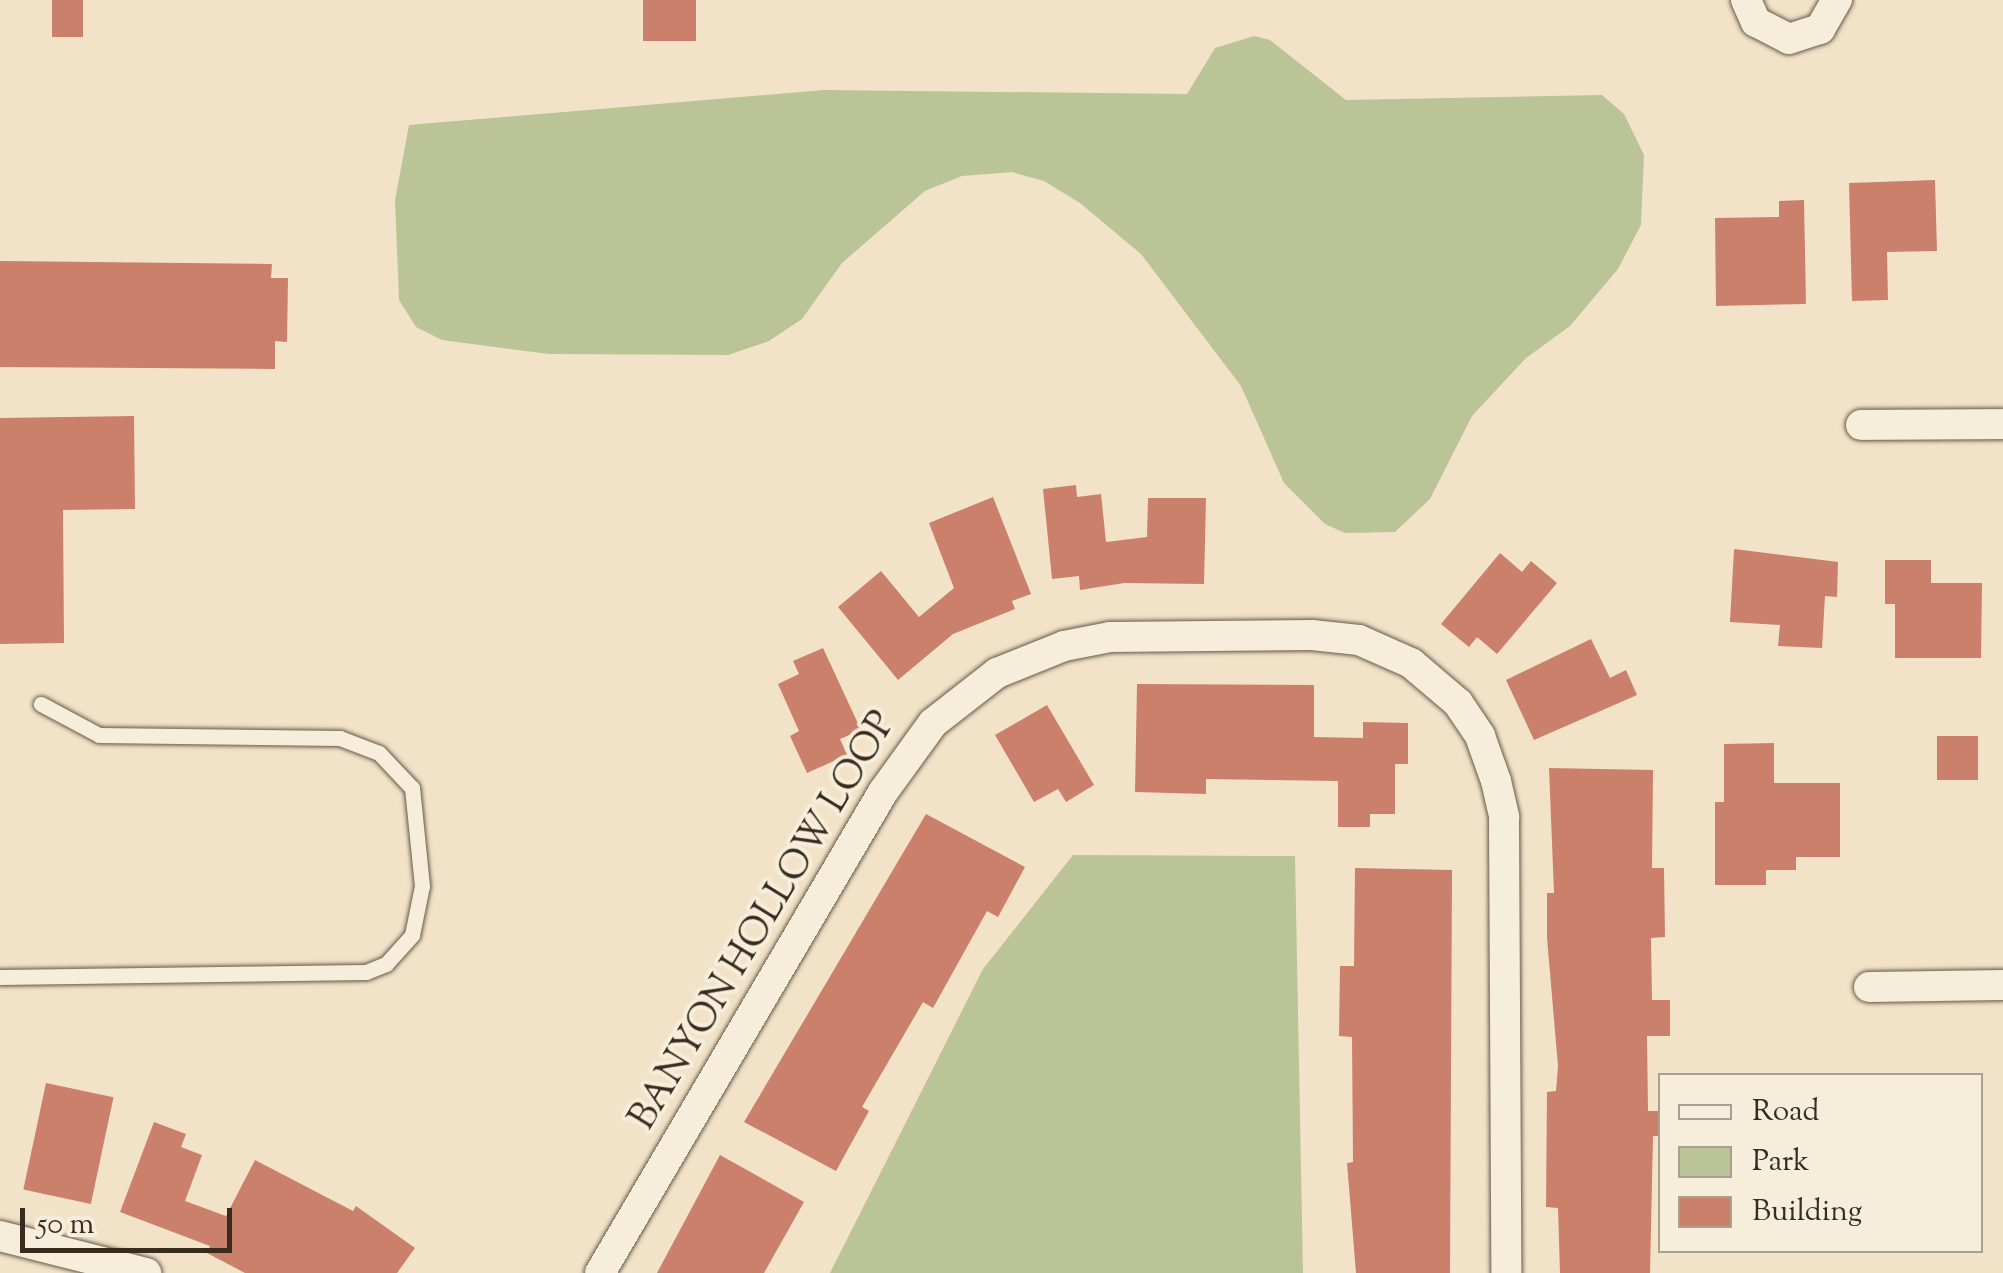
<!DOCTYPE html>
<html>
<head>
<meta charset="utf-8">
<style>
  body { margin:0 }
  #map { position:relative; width:2003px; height:1273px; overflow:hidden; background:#f2e3c8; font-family:"Sorts Mill Goudy",serif }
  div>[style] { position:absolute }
  .green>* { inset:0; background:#bac496 }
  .building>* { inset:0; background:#ca806a; transform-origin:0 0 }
  .roads { filter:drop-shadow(0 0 2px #665a48) drop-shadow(0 0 2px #665a48) }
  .lane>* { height:15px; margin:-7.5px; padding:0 7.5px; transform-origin:7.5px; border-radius:7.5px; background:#f7eddb }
  .street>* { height:30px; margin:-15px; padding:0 15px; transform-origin:15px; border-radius:15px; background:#f7eddb }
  span { translate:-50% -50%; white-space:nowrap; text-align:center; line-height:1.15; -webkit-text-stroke:8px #f7eddb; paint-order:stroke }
  .street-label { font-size:38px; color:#372c1d }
  .legend { position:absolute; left:1658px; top:1073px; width:325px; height:180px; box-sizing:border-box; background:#f7eddb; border:2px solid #aaa08f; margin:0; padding:12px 18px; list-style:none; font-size:30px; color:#372c1d }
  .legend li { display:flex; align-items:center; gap:20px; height:50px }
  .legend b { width:50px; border:2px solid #aaa08f }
  .scale { position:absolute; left:20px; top:1208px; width:212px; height:45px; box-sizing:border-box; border:5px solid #372c1d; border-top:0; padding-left:12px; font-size:30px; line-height:35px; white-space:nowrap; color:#372c1d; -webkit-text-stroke:8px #f7eddb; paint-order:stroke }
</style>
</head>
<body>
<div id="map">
  <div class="green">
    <i style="clip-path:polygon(1254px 36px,1270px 40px,1346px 100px,1602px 95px,1624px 114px,1644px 155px,1641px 225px,1618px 269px,1570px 326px,1526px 358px,1472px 416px,1430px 499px,1395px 532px,1345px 533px,1325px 524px,1284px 483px,1241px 386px,1141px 254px,1080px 203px,1044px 181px,1012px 172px,962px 176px,925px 191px,842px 263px,802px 319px,769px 341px,728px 355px,549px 354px,442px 340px,416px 327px,399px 300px,395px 200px,409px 125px,824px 90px,1187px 94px,1215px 48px)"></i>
    <i style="clip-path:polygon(1073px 855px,1295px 856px,1303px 1273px,830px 1273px,983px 969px)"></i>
  </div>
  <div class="building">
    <i style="left:52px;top:0;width:31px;height:37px"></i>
    <i style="left:643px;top:0;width:53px;height:41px"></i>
    <i style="clip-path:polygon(1935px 180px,1937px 251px,1887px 252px,1888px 300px,1852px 301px,1849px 183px)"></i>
    <i style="clip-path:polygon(1804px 200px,1806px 304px,1716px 306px,1715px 218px,1779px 217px,1779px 201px)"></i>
    <i style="clip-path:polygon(0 261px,272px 264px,271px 278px,288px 278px,287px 342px,275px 341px,275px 369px,0 367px)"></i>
    <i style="clip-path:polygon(134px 416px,135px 509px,63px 510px,64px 643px,0 644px,0 418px)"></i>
    <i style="clip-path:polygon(1076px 485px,1077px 497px,1101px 494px,1106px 542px,1147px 537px,1148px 498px,1206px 498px,1204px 584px,1124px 583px,1080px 590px,1079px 576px,1052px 579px,1043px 489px)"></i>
    <i style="clip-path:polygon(993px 497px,1031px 594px,1012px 601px,1015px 609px,953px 634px,898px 680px,838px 607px,881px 571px,919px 617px,954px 588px,929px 523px)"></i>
    <i style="clip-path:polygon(1734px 549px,1838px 562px,1837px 597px,1825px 596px,1822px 648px,1778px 646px,1780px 625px,1730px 622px)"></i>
    <i style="clip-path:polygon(1500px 553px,1522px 572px,1531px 561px,1557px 583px,1497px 654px,1477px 637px,1469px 647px,1441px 624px)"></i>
    <i style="clip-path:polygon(1885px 560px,1931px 560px,1931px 583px,1982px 583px,1981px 658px,1895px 658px,1895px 604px,1885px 604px)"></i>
    <i style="clip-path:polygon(1591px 639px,1610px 678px,1626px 670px,1637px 695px,1534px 740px,1506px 680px)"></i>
    <i style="clip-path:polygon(823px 648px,861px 730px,840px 739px,847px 755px,807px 773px,790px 736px,799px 731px,778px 684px,799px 674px,793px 661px)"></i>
    <i style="clip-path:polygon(1137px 684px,1314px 685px,1314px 737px,1363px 738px,1363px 722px,1408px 723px,1408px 764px,1395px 764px,1395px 814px,1370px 814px,1370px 827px,1338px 827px,1338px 781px,1206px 779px,1206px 794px,1135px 792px)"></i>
    <i style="clip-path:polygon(1047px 705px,1094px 785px,1066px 802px,1058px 789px,1034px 802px,995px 735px)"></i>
    <i style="left:1937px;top:736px;width:41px;height:44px"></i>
    <i style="clip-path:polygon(1774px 743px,1774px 783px,1840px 783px,1840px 857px,1796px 857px,1796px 870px,1766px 870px,1766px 885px,1715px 885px,1715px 802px,1724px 802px,1724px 744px)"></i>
    <i style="clip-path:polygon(1549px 768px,1653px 770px,1652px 868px,1664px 868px,1665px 937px,1651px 938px,1652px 1000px,1670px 1000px,1670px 1036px,1647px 1036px,1648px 1111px,1660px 1111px,1660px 1136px,1653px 1136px,1650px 1273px,1560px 1273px,1558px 1208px,1546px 1207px,1547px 1092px,1556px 1091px,1558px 1066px,1547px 938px,1547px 893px,1554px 893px)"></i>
    <i style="clip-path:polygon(926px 814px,1025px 867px,998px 917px,987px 911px,933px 1008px,923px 1002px,862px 1107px,869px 1111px,836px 1171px,744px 1122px)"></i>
    <i style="clip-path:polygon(1355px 868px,1452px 870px,1450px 1273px,1356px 1273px,1347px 1163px,1353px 1162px,1352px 1037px,1339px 1036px,1340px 966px,1354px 966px)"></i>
    <i style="left:46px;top:1083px;width:69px;height:109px;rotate:12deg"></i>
    <i style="clip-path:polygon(154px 1122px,186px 1134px,181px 1147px,202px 1155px,185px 1201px,226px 1216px,255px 1160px,353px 1211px,356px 1206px,415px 1248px,397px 1273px,245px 1273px,207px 1253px,210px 1246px,120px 1212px)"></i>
    <i style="clip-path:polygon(720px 1155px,804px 1202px,764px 1273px,657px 1273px)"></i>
  </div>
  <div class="roads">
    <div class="lane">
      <i style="left:0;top:977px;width:366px;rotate:-0.8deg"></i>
      <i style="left:366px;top:972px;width:22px;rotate:-22deg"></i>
      <i style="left:386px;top:964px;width:39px;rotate:-48deg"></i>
      <i style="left:412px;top:935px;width:50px;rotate:-78.5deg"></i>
      <i style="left:422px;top:886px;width:99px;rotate:-95.8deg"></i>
      <i style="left:412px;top:788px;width:48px;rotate:-133.3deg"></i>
      <i style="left:379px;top:753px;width:42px;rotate:-159deg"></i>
      <i style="left:340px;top:738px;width:241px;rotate:-179.3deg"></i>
      <i style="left:99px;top:735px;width:66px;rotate:-151.9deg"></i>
    </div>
    <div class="street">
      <i style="left:1746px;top:0;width:24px;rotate:66deg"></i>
      <i style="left:1756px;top:22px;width:37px;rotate:27deg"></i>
      <i style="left:1789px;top:39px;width:33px;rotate:-18deg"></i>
      <i style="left:1820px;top:29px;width:34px;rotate:-60deg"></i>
      <i style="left:1861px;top:425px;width:142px;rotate:-0.4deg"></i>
      <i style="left:1869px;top:987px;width:134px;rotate:-0.9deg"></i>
      <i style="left:0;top:1236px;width:151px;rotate:14.2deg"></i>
      <i style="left:600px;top:1273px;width:558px;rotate:-59.53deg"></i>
      <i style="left:883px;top:792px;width:85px;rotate:-54.1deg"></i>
      <i style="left:933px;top:723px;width:81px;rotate:-38deg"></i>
      <i style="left:997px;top:673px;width:72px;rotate:-21.9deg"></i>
      <i style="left:1064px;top:646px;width:47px;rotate:-11.1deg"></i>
      <i style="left:1110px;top:637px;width:202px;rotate:-0.6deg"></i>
      <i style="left:1312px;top:635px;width:47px;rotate:6.1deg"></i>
      <i style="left:1359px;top:640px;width:57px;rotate:23.9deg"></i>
      <i style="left:1411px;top:663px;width:62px;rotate:40.4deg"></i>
      <i style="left:1458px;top:703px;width:40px;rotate:56deg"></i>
      <i style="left:1480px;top:736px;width:48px;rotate:70.4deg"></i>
      <i style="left:1496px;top:781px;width:37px;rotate:77deg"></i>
      <i style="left:1504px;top:817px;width:456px;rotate:89.7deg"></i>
    </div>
  </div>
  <div class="street-label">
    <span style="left:765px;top:922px;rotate:-59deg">BANYON HOLLOW LOOP</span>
  </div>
  <ul class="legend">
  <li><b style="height:12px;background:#f7eddb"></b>Road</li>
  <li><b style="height:28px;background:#bac496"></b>Park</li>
  <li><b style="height:28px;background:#ca806a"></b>Building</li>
  </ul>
  <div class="scale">50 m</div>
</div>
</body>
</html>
